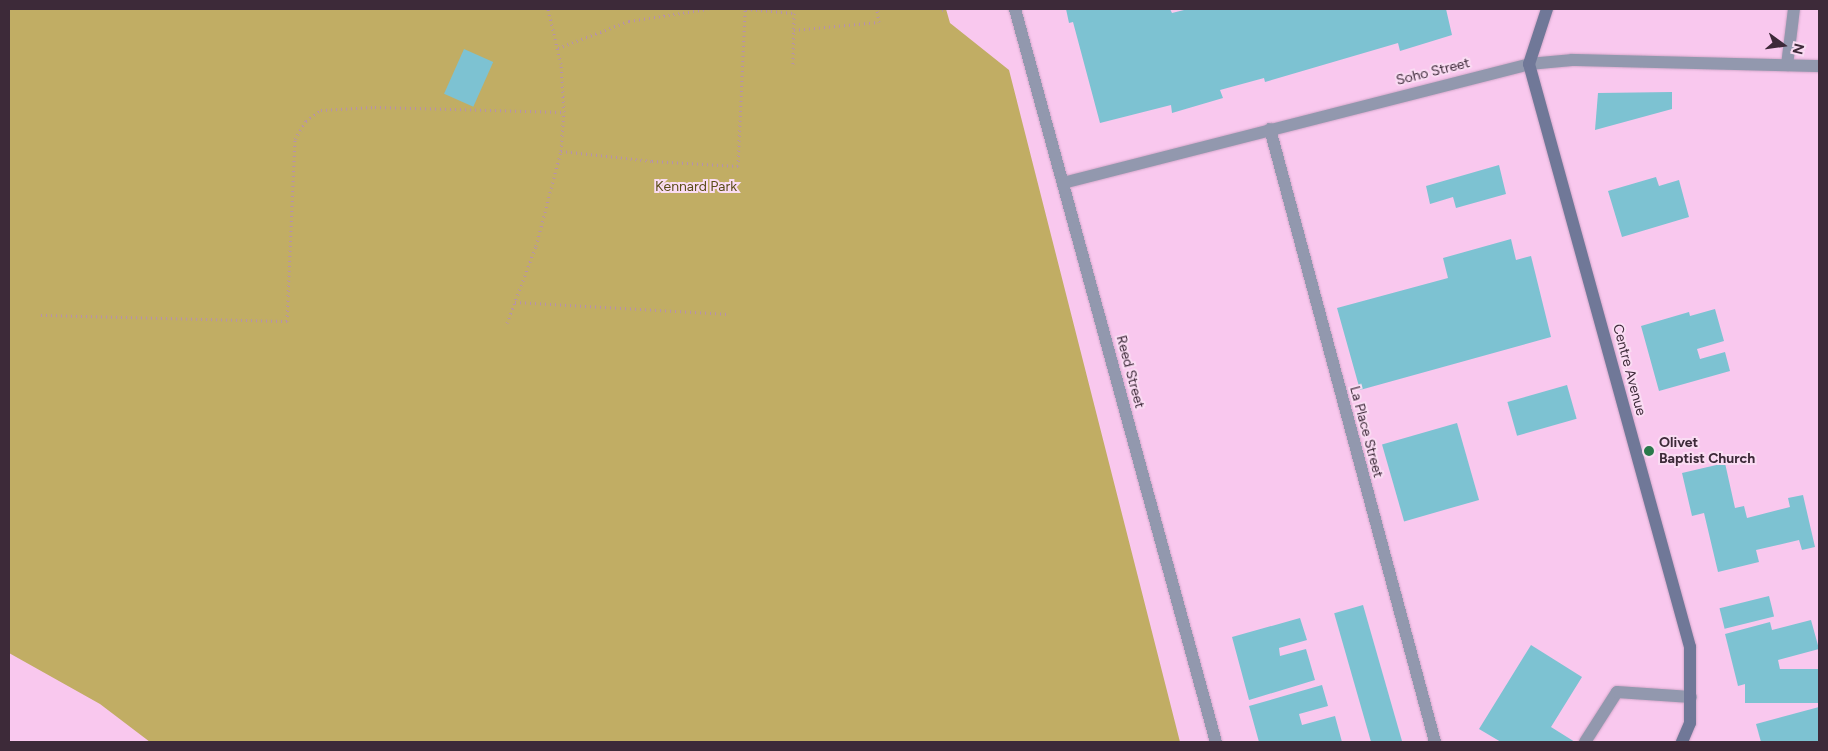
<!DOCTYPE html>
<html>
<head>
<meta charset="utf-8">
<style>
  body { margin:0 }
  #map { position:relative; width:1828px; height:751px; overflow:hidden; background:#f9c8ee; font-family:Figtree,sans-serif }
  div>[style] { position:absolute }
  .green>* { inset:0; background:#c1ad64 }
  .building>* { inset:0; background:#7dc2d2; transform-origin:0 0 }
  .path>* { height:3px; margin-top:-1.5px; transform-origin:0; background:repeating-linear-gradient(90deg,#b690ae 0 1px,transparent 0 5px) }
  .roads { filter:drop-shadow(0 0 1px #d3a8ca) drop-shadow(0 0 1px #d3a8ca) }
  .service>* { height:12px; margin:-6px; padding:0 6px; transform-origin:6px; border-radius:6px; background:#9298ae }
  .minor>* { height:12px; margin:-6px; padding:0 6px; transform-origin:6px; border-radius:6px; background:#9298ae }
  .tertiary>* { height:12px; margin:-6px; padding:0 6px; transform-origin:6px; border-radius:6px; background:#9298ae }
  .secondary>* { height:12px; margin:-6px; padding:0 6px; transform-origin:6px; border-radius:6px; background:#707898 }
  .dots>* { width:14px; height:14px; translate:-50% -50%; box-sizing:border-box; border:2px solid #fadcf3; border-radius:50% }
  span { translate:-50% -50%; white-space:nowrap; text-align:center; line-height:1.15; -webkit-text-stroke:4px #fadcf3; paint-order:stroke }
  .street-label { font-size:14px; color:#3d2a39 }
  .park-label { font-size:14px; color:#5b4d18 }
  .poi-label { font-size:14px; color:#3d2a39; font-weight:700 }
  .left { translate:0 -50%; text-align:left }
  .frame { position:absolute; inset:0; border:10px solid #3d2a39; pointer-events:none }
  .north { position:absolute; left:1758px; top:20px; width:50px; height:50px; -webkit-text-stroke:4px #fadcf3; paint-order:stroke; rotate:104deg; font-size:14px; font-weight:700; line-height:20px; text-align:center; color:#3d2a39 }
  .north::after { content:''; display:block; margin:auto; width:18px; height:22px; background:#3d2a39; clip-path:polygon(50% 0,100% 100%,50% 72%,0 100%) }
</style>
</head>
<body>
<div id="map">
  <div class="green">
    <i style="clip-path:polygon(9px 9px,946px 9px,950px 23px,1009px 70px,1180px 742px,150px 742px,100px 704px,9px 653px)"></i>
  </div>
  <div class="building">
    <i style="clip-path:polygon(1066px 9px,1170px 9px,1172px 13px,1188px 9px,1446px 9px,1452px 35px,1400px 51px,1398px 43px,1265px 82px,1264px 78px,1220px 90px,1223px 98px,1172px 113px,1171px 105px,1100px 123px,1073px 22px,1069px 23px)"></i>
    <i style="left:464px;top:49px;width:32px;height:49px;rotate:24deg"></i>
    <i style="clip-path:polygon(1672px 92px,1672px 109px,1595px 130px,1598px 93px)"></i>
    <i style="clip-path:polygon(1499px 165px,1506px 194px,1456px 208px,1453px 197px,1430px 204px,1426px 186px)"></i>
    <i style="clip-path:polygon(1656px 177px,1659px 186px,1679px 180px,1689px 217px,1622px 237px,1608px 191px)"></i>
    <i style="clip-path:polygon(1511px 239px,1516px 260px,1531px 256px,1551px 337px,1360px 390px,1337px 308px,1448px 278px,1443px 258px)"></i>
    <i style="clip-path:polygon(1715px 309px,1724px 341px,1697px 349px,1700px 359px,1725px 352px,1730px 371px,1659px 391px,1641px 326px,1689px 312px,1690px 316px)"></i>
    <i style="left:1567px;top:385px;width:35px;height:62px;rotate:74deg"></i>
    <i style="left:1457px;top:423px;width:80px;height:78px;rotate:74deg"></i>
    <i style="clip-path:polygon(1725px 463px,1735px 508px,1744px 506px,1747px 518px,1790px 507px,1788px 498px,1803px 495px,1815px 547px,1802px 550px,1799px 540px,1756px 550px,1759px 562px,1718px 572px,1704px 513px,1692px 516px,1682px 473px)"></i>
    <i style="left:1769px;top:596px;width:21px;height:51px;rotate:76deg"></i>
    <i style="left:1363px;top:605px;width:142px;height:30px;rotate:74deg"></i>
    <i style="clip-path:polygon(1300px 618px,1307px 640px,1279px 648px,1280px 656px,1306px 649px,1315px 680px,1249px 700px,1232px 637px)"></i>
    <i style="clip-path:polygon(1811px 620px,1819px 649px,1778px 660px,1781px 674px,1738px 686px,1725px 634px,1770px 622px,1772px 630px)"></i>
    <i style="clip-path:polygon(1531px 645px,1582px 677px,1551px 727px,1575px 742px,1501px 742px,1479px 729px)"></i>
    <i style="left:1819px;top:669px;width:34px;height:74px;rotate:90deg"></i>
    <i style="clip-path:polygon(1322px 685px,1328px 706px,1299px 714px,1302px 725px,1335px 716px,1342px 742px,1259px 742px,1249px 706px)"></i>
    <i style="clip-path:polygon(1819px 707px,1819px 742px,1761px 742px,1756px 724px)"></i>
  </div>
  <div class="path">
    <i style="left:746px;top:9px;width:48px;rotate:4.8deg"></i>
    <i style="left:794px;top:13px;width:52px;rotate:91.1deg"></i>
    <i style="left:942px;top:10px;width:4px;rotate:-14deg"></i>
    <i style="left:794px;top:30px;width:85px;rotate:-5.4deg"></i>
    <i style="left:879px;top:22px;width:13px;rotate:-99deg"></i>
    <i style="left:558px;top:48px;width:76px;rotate:-20.8deg"></i>
    <i style="left:629px;top:21px;width:80px;rotate:-8.6deg"></i>
    <i style="left:561px;top:151px;width:92px;rotate:6.3deg"></i>
    <i style="left:652px;top:161px;width:86px;rotate:3.3deg"></i>
    <i style="left:738px;top:166px;width:157px;rotate:-87.4deg"></i>
    <i style="left:515px;top:302px;width:215px;rotate:3.2deg"></i>
    <i style="left:41px;top:315px;width:246px;rotate:1.4deg"></i>
    <i style="left:287px;top:321px;width:182px;rotate:-87.5deg"></i>
    <i style="left:295px;top:139px;width:21px;rotate:-59deg"></i>
    <i style="left:306px;top:121px;width:19px;rotate:-36deg"></i>
    <i style="left:321px;top:110px;width:54px;rotate:-3.2deg"></i>
    <i style="left:375px;top:107px;width:189px;rotate:1.5deg"></i>
    <i style="left:507px;top:323px;width:82px;rotate:-69.4deg"></i>
    <i style="left:536px;top:246px;width:98px;rotate:-75.3deg"></i>
    <i style="left:561px;top:151px;width:39px;rotate:-86deg"></i>
    <i style="left:564px;top:112px;width:48px;rotate:-93.6deg"></i>
    <i style="left:561px;top:64px;width:57px;rotate:-103.3deg"></i>
  </div>
  <div class="roads">
    <div class="service">
      <i style="left:1787px;top:65px;width:56px;rotate:-82.9deg"></i>
      <i style="left:1270px;top:129px;width:635px;rotate:74.93deg"></i>
      <i style="left:1585px;top:742px;width:59px;rotate:-57.4deg"></i>
      <i style="left:1617px;top:692px;width:74px;rotate:3.9deg"></i>
    </div>
    <div class="minor">
      <i style="left:1063px;top:183px;width:481px;rotate:-14.3deg"></i>
      <i style="left:1529px;top:64px;width:43px;rotate:-5.3deg"></i>
      <i style="left:1572px;top:60px;width:247px;rotate:1.4deg"></i>
    </div>
    <div class="tertiary">
      <i style="left:1015px;top:9px;width:760px;rotate:74.67deg"></i>
    </div>
    <div class="secondary">
      <i style="left:1547px;top:9px;width:58px;rotate:108.1deg"></i>
      <i style="left:1529px;top:64px;width:605px;rotate:74.56deg"></i>
      <i style="left:1690px;top:647px;width:76px;rotate:90deg"></i>
      <i style="left:1690px;top:723px;width:21px;rotate:113deg"></i>
    </div>
  </div>
  <div class="dots">
    <i style="left:1649px;top:451px;background:#29794a"></i>
  </div>
  <div class="street-label">
    <span style="left:1433px;top:72px;rotate:-14deg">Soho Street</span>
    <span style="left:1629px;top:370px;rotate:75deg">Centre Avenue</span>
    <span style="left:1130px;top:372px;rotate:75deg">Reed Street</span>
    <span style="left:1366px;top:432px;rotate:75deg">La Place Street</span>
  </div>
  <div class="park-label">
    <span style="left:696px;top:187px">Kennard Park</span>
  </div>
  <div class="poi-label">
    <span class="left" style="left:1659px;top:451px">Olivet<br>Baptist Church</span>
  </div>
  <div class="frame"></div>
  <div class="north">N</div>
</div>
</body>
</html>
